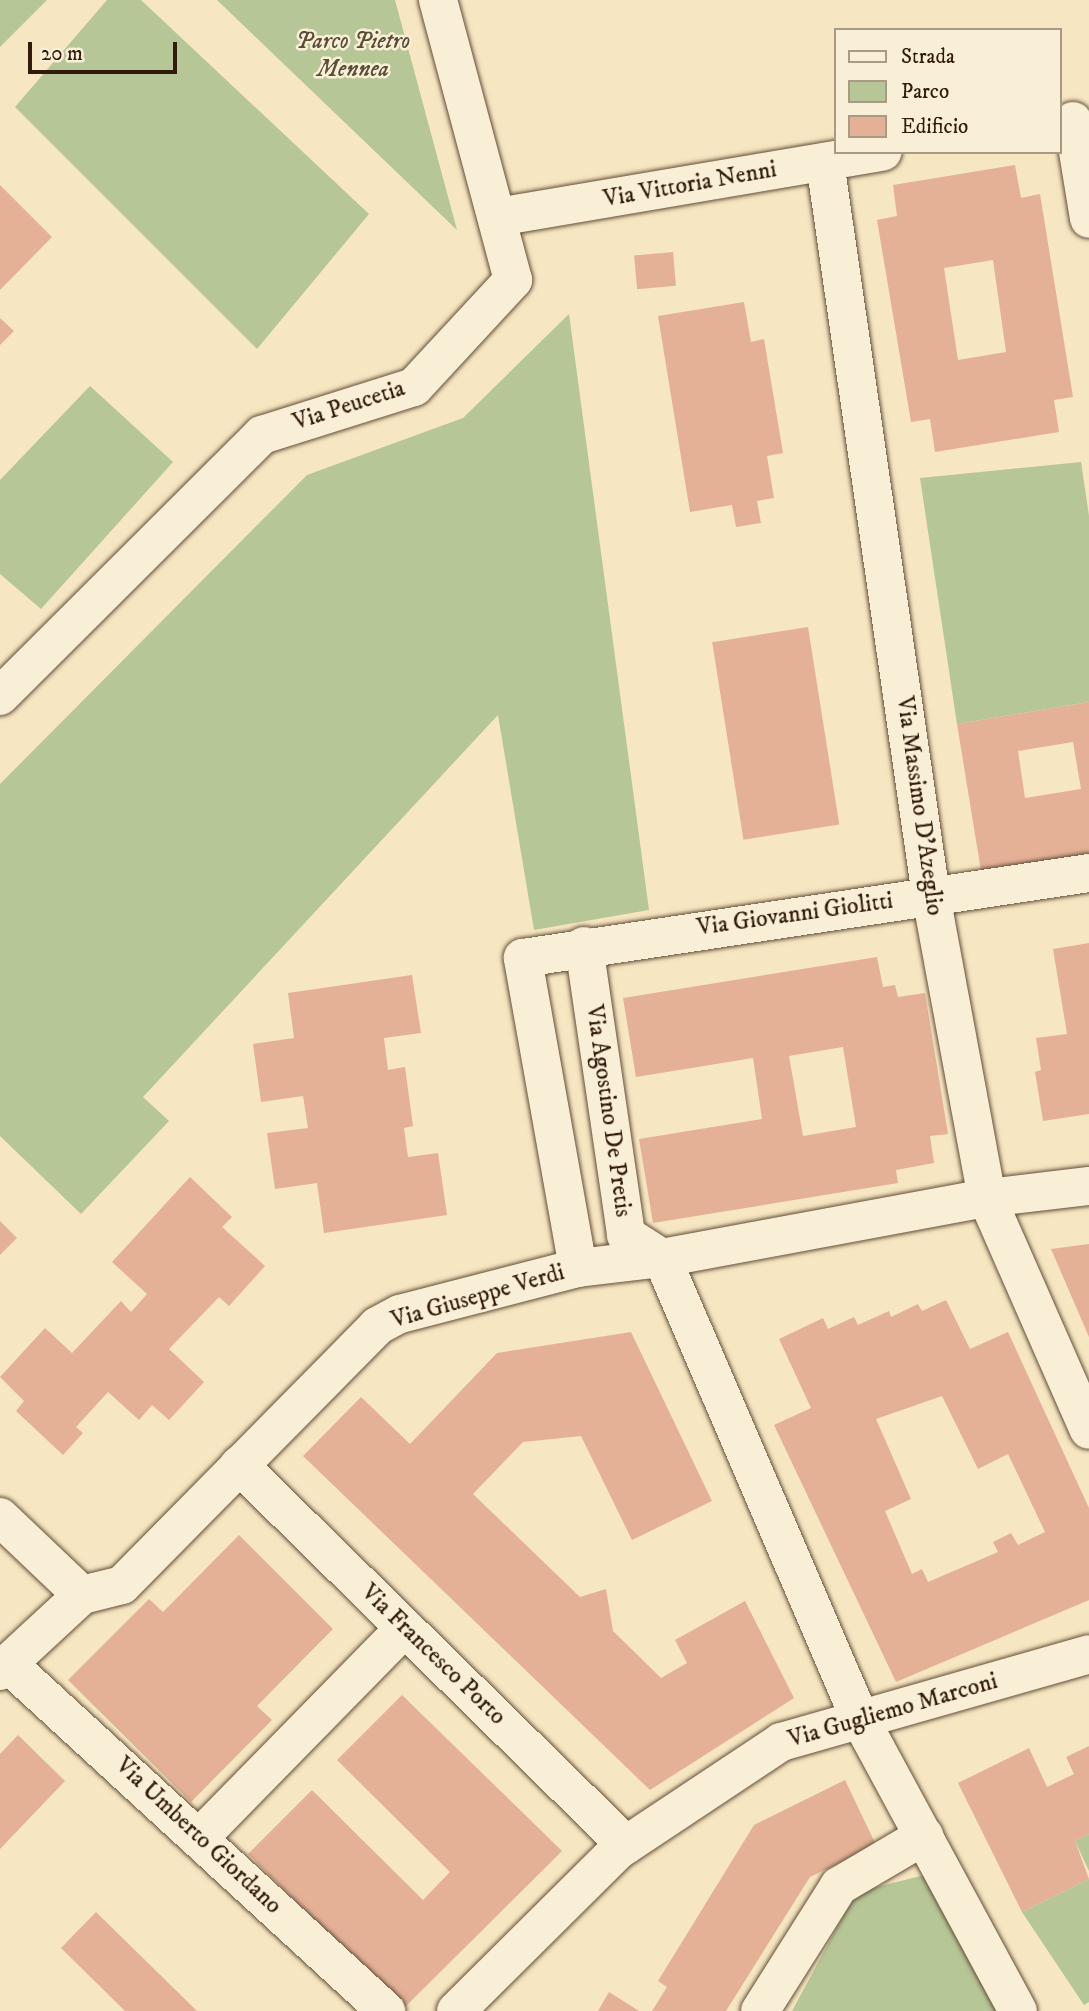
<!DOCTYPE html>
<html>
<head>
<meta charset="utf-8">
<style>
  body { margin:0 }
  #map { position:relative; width:1089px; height:2011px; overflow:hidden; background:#f6e6c1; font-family:"IM FELL DW Pica",serif }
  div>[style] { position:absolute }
  .green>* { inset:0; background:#b6c697 }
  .building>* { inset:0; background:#e4b197; transform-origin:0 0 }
  .roads { filter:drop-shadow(0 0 2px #634e39) drop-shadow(0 0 2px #634e39) }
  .minor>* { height:38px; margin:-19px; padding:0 19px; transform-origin:19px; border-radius:19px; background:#f9efd7 }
  .secondary>* { height:38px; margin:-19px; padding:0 19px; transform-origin:19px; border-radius:19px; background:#f9efd7 }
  span { translate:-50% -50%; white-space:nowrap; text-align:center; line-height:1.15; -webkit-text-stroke:5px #f9efd7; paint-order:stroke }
  .park-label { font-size:24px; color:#5a4e36; font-style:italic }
  .street-label { font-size:24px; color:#321b0c }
  .legend { position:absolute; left:834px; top:28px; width:228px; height:126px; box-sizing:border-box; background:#f9efd7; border:2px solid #a99a86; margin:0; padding:9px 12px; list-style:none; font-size:21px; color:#321b0c }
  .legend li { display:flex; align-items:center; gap:14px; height:35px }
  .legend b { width:35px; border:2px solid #a99a86 }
  .scale { position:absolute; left:28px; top:42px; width:149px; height:32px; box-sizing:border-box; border:4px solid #321b0c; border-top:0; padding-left:9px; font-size:21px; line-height:24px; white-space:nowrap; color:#321b0c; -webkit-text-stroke:5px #f9efd7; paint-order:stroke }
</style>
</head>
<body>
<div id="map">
  <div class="green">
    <i style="clip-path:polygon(0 0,47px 0,0 47px)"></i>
    <i style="clip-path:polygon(107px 0,141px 0,369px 214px,257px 349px,15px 107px)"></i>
    <i style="clip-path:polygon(217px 0,395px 0,457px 230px)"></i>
    <i style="clip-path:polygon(569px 314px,649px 910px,534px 930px,498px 715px,143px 1097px,169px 1121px,81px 1214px,0 1136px,0 784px,307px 475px,463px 418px)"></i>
    <i style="clip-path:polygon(90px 386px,173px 462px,41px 609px,0 574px,0 480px)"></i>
    <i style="clip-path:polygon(1081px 462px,1089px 516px,1089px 702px,957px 724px,920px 478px)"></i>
    <i style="clip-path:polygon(1089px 1834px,1089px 1871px,1075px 1841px)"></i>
    <i style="clip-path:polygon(925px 1875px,1002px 2011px,792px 2011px,856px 1892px)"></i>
    <i style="clip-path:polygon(1089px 1879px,1089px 2002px,1084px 2005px,1022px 1912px)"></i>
  </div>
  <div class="building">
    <i style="clip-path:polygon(evenodd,1015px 165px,1021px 198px,1040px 194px,1073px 397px,1054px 400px,1059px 432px,935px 452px,930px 419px,911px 422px,877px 220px,897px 216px,893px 185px,1015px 165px,993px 260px,1006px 352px,958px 360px,944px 268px,993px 260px)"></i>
    <i style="clip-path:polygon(0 185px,52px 237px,0 290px)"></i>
    <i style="left:673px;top:252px;width:34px;height:39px;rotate:85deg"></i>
    <i style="clip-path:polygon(744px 302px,751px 342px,764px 339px,783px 453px,767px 456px,774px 498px,757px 501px,761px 523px,736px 527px,732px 505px,690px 512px,658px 316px)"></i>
    <i style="clip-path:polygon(0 318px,14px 331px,0 345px)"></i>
    <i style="left:808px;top:627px;width:200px;height:97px;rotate:81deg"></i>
    <i style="clip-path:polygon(evenodd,1089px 702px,1089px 854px,981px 871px,957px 724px,1089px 702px,1073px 742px,1081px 789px,1025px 798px,1018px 751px,1073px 742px)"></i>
    <i style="clip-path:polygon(1089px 943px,1089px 1114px,1043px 1121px,1035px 1072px,1041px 1070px,1036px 1038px,1067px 1034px,1053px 949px)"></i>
    <i style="clip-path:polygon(evenodd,877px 957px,883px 987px,895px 985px,898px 997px,925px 993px,948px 1134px,930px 1136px,934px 1163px,896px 1170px,898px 1183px,653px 1223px,639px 1139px,762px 1119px,753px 1058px,636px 1077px,623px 998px,877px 957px,843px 1047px,856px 1127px,803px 1136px,789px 1056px,843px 1047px)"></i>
    <i style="clip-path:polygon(412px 975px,421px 1033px,384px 1038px,388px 1070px,405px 1067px,413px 1126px,404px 1128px,408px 1157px,438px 1153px,447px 1215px,324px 1233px,317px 1183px,275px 1189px,267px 1133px,308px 1128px,303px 1096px,261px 1102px,253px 1044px,294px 1038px,288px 993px)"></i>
    <i style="clip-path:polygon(190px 1177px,232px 1217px,222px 1227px,265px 1266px,229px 1306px,219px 1297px,169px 1349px,204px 1382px,169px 1420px,152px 1405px,139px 1420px,108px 1392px,76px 1427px,83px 1433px,63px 1455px,16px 1411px,24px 1401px,0 1377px,45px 1328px,72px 1353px,121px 1301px,131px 1312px,147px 1294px,112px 1262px)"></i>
    <i style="clip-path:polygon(0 1221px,17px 1238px,0 1255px)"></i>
    <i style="clip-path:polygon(1089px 1244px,1089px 1337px,1051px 1249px)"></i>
    <i style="clip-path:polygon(evenodd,946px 1300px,970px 1349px,1008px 1332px,1089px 1508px,1089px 1600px,896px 1682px,774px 1425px,811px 1408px,779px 1339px,823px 1318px,828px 1329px,854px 1317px,858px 1325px,889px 1311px,891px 1317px,918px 1304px,922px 1311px,946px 1300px,942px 1396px,978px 1469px,1008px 1454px,1045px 1532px,1018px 1545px,1011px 1533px,993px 1542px,998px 1552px,928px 1582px,922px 1569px,912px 1574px,885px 1511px,911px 1499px,876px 1419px,942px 1396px)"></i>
    <i style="clip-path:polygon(631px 1332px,712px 1501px,632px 1540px,581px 1436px,523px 1442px,473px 1494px,580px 1597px,606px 1589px,613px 1631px,661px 1678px,687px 1663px,675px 1640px,745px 1601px,794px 1698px,650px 1790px,303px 1456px,361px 1397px,410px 1444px,497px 1353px)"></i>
    <i style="clip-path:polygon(239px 1535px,333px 1629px,257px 1706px,272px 1720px,191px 1802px,68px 1680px,149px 1599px,163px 1612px)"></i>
    <i style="clip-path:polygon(402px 1695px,562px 1851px,404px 2008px,248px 1854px,312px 1790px,423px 1900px,450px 1872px,337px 1760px)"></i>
    <i style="clip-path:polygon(18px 1735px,65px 1781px,0 1849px,0 1754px)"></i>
    <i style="clip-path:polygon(1089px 1746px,1089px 1834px,1075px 1841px,1089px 1879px,1022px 1912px,958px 1783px,1029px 1748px,1047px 1787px,1074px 1774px,1066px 1757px)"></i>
    <i style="clip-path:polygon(845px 1780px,876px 1845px,810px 1877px,726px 2011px,652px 2011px,667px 1987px,658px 1981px,754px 1825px)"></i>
    <i style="clip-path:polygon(96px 1912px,197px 2011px,125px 2011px,61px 1948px)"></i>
    <i style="clip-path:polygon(609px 1992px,639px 2011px,598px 2011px)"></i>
  </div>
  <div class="roads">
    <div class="minor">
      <i style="left:1073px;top:121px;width:99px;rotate:80.7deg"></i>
      <i style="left:825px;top:162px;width:742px;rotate:81.78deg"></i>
      <i style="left:931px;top:896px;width:307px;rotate:79.5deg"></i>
      <i style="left:987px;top:1198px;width:253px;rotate:66.3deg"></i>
      <i style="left:497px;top:217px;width:391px;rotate:-9.6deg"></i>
      <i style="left:0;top:696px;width:370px;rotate:-44.9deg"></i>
      <i style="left:262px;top:435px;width:159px;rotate:-17.5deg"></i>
      <i style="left:414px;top:387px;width:146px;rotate:-47.2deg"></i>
      <i style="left:513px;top:280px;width:290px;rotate:-105deg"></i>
      <i style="left:584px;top:946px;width:292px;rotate:81.7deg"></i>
      <i style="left:626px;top:1235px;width:43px;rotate:32.6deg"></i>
      <i style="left:662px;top:1258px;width:502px;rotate:66.76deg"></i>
      <i style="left:860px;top:1719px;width:332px;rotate:61.6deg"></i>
      <i style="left:578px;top:1268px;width:315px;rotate:-100.1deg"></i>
      <i style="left:523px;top:958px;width:572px;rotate:-8.54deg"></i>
      <i style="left:239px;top:1465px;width:542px;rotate:44.48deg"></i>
      <i style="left:0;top:1517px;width:113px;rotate:43.6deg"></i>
      <i style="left:7px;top:1663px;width:515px;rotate:42.56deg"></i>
      <i style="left:0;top:1671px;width:112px;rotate:-42.8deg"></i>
      <i style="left:82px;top:1595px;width:41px;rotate:-14deg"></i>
      <i style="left:122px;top:1585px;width:363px;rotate:-45.4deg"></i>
      <i style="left:377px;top:1326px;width:26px;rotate:-28deg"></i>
      <i style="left:400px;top:1314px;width:184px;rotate:-14.5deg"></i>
      <i style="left:578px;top:1268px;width:85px;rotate:-6.8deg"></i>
      <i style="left:662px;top:1258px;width:330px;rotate:-10.5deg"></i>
      <i style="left:987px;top:1198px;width:103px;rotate:-6.7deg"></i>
      <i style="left:201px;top:1836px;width:291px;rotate:-45.6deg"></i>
      <i style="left:760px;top:2011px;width:148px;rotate:-57.7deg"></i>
      <i style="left:839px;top:1886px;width:99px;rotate:-30.5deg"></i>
    </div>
    <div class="secondary">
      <i style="left:456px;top:2011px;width:227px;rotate:-44.8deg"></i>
      <i style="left:617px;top:1851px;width:197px;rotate:-33.6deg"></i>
      <i style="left:781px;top:1742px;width:320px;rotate:-15.9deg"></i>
    </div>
  </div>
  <div class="park-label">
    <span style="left:353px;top:56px">Parco Pietro<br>Mennea</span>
  </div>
  <div class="street-label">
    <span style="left:690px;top:185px;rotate:-10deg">Via Vittoria Nenni</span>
    <span style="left:349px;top:406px;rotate:-18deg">Via Peucetia</span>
    <span style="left:919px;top:806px;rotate:82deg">Via Massimo D'Azeglio</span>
    <span style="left:795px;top:915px;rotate:-8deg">Via Giovanni Giolitti</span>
    <span style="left:608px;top:1111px;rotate:82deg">Via Agostino De Pretis</span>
    <span style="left:478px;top:1297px;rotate:-16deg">Via Giuseppe Verdi</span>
    <span style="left:433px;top:1655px;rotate:44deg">Via Francesco Porto</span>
    <span style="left:893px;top:1711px;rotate:-16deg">Via Gugliemo Marconi</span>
    <span style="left:198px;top:1836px;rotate:43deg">Via Umberto Giordano</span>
  </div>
  <ul class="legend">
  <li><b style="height:9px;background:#f9efd7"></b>Strada</li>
  <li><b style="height:19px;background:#b6c697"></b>Parco</li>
  <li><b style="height:19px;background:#e4b197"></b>Edificio</li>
  </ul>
  <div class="scale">20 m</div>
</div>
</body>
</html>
